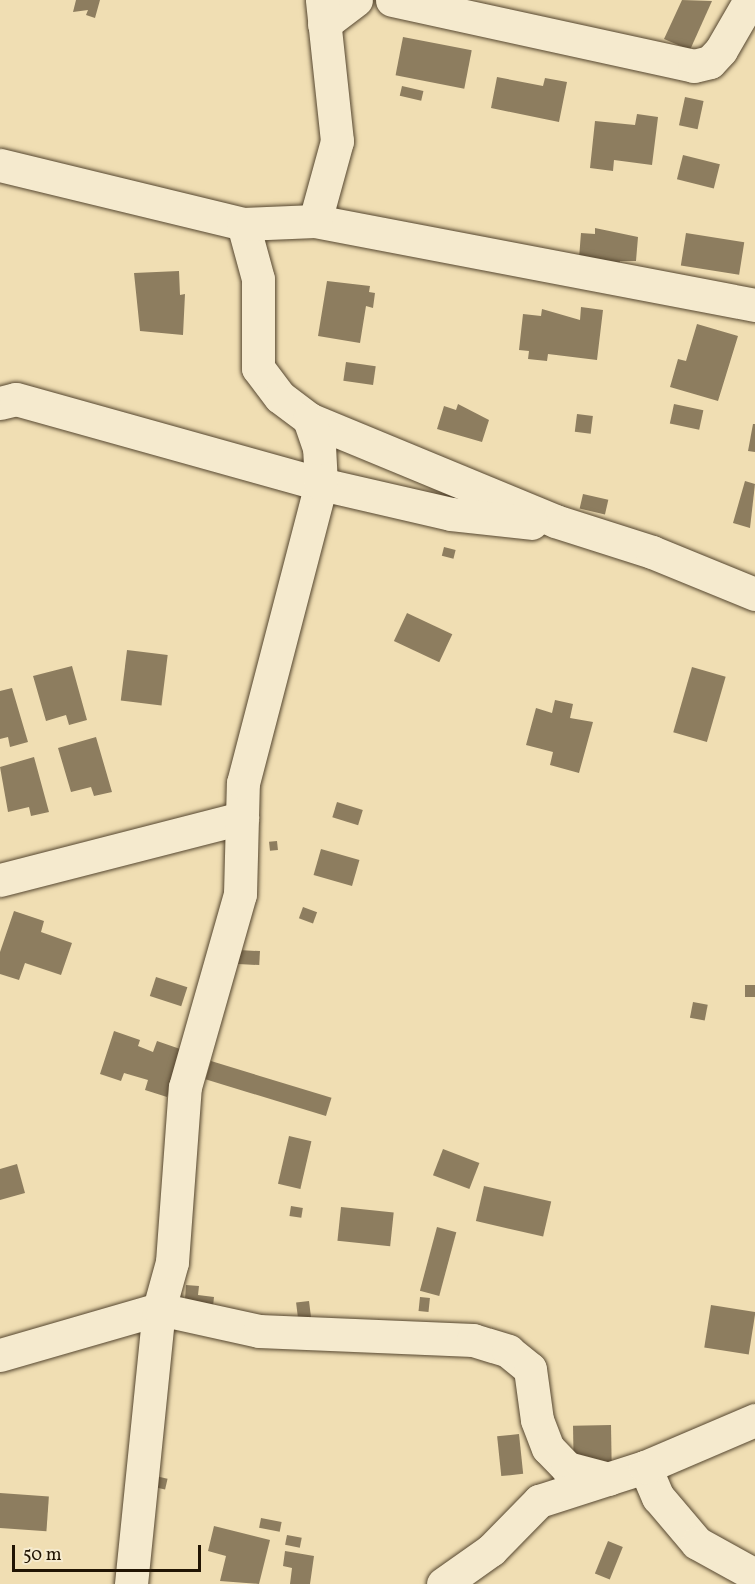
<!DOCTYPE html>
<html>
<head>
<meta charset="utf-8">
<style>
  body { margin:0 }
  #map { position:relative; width:755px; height:1584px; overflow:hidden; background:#f0deb3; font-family:Vollkorn,serif }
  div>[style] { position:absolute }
  .building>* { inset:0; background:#8d7d5f; transform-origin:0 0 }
  .roads { filter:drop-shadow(0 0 2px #55462f) drop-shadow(0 0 2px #55462f) }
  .minor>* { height:33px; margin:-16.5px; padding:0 16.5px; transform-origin:16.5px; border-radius:16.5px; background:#f5eace }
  span { translate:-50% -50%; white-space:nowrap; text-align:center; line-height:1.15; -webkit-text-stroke:4.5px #f5eace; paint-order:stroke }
  .scale { position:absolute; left:12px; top:1545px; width:189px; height:27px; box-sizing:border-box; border:3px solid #211403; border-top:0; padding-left:8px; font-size:18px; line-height:21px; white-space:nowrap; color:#211403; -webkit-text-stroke:4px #f5eace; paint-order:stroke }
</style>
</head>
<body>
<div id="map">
  <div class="building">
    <i style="clip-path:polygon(76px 0,100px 0,95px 18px,86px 15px,88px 10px,73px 12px)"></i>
    <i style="clip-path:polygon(682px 0,712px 1px,690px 50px,664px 39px)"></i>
    <i style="left:403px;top:37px;width:70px;height:39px;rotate:11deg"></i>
    <i style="clip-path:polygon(497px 77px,543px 86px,545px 78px,567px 82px,559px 122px,491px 108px)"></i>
    <i style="left:402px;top:86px;width:22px;height:10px;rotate:13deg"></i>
    <i style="left:685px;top:97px;width:19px;height:29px;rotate:12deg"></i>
    <i style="clip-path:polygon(637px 114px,658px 117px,652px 165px,614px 160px,613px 171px,590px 168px,595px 121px,635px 125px)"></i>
    <i style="left:683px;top:155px;width:38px;height:25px;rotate:14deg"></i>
    <i style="clip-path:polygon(595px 228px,638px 237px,636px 261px,620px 261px,619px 268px,579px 258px,581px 233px,595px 234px)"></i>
    <i style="left:686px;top:233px;width:59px;height:33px;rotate:9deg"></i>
    <i style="clip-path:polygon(179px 271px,180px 295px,185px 294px,183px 335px,140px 331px,134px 273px)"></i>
    <i style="clip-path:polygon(327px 281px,370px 286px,369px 292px,375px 293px,373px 308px,366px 306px,360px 343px,318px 336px)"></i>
    <i style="clip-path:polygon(581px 307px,603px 310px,597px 360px,548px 354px,547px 361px,528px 359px,529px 351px,519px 350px,523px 314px,541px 316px,542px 309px,580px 320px)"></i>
    <i style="clip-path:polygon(697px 324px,738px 336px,718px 401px,670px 387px,678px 359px,686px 361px)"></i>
    <i style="left:346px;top:362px;width:30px;height:19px;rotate:8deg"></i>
    <i style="clip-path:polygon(458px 404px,489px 420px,482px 442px,437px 429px,444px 406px,456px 410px)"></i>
    <i style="left:674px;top:404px;width:30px;height:20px;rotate:12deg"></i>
    <i style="left:577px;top:414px;width:16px;height:18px;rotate:7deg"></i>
    <i style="clip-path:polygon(753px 424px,755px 424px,755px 452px,748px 451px)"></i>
    <i style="clip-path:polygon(745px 481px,755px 484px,750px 528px,733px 523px)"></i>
    <i style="left:583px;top:494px;width:26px;height:15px;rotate:13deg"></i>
    <i style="left:444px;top:547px;width:12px;height:9px;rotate:14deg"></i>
    <i style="left:407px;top:613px;width:50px;height:31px;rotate:25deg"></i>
    <i style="left:127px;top:650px;width:41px;height:51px;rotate:7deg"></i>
    <i style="clip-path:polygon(72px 666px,87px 720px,69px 725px,66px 715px,46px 721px,33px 676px)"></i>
    <i style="left:692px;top:667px;width:35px;height:68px;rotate:16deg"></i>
    <i style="clip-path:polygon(12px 688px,28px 742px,10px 747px,8px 737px,0 739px,0 691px)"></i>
    <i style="clip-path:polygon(555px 700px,573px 704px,570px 718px,593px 722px,579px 773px,550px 765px,553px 752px,526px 745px,536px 708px,552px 713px)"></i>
    <i style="clip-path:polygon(96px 737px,112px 792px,94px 796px,91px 787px,71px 792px,58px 748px)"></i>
    <i style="clip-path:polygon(34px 757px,49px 812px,31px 816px,29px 807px,8px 812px,0 767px)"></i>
    <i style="left:337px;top:802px;width:27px;height:16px;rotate:17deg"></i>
    <i style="left:277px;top:841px;width:9px;height:8px;rotate:84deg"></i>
    <i style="left:321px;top:849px;width:40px;height:27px;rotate:16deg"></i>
    <i style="left:303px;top:907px;width:15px;height:12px;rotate:20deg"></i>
    <i style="clip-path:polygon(14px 911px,44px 921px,41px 932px,72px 943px,61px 975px,25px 963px,19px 980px,0 974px,0 952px)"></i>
    <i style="left:239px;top:950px;width:21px;height:14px;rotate:3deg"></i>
    <i style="left:156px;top:977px;width:33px;height:20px;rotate:18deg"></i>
    <i style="left:755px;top:985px;width:12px;height:10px;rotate:90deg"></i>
    <i style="left:693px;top:1002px;width:15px;height:16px;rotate:11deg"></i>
    <i style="clip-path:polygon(114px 1031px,140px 1040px,138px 1046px,153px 1052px,157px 1041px,183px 1050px,167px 1097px,145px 1090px,148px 1080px,124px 1073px,121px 1081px,100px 1074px)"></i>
    <i style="left:211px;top:1061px;width:126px;height:19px;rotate:17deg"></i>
    <i style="left:289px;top:1136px;width:23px;height:49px;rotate:13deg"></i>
    <i style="left:443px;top:1149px;width:39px;height:28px;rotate:21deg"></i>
    <i style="clip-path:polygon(17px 1164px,25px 1193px,0 1200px,0 1169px)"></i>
    <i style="left:484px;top:1186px;width:69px;height:36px;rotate:13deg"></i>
    <i style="left:291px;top:1206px;width:12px;height:10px;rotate:9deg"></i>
    <i style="left:341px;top:1207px;width:53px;height:34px;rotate:6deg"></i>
    <i style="left:437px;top:1227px;width:20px;height:66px;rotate:15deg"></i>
    <i style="clip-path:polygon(186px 1285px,199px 1286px,198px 1295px,214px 1297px,212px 1315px,184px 1313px)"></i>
    <i style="left:420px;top:1297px;width:10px;height:14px;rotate:6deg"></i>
    <i style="left:309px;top:1301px;width:17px;height:13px;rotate:83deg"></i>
    <i style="left:711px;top:1305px;width:45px;height:43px;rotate:9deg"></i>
    <i style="left:611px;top:1425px;width:41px;height:38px;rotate:89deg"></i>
    <i style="left:519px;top:1434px;width:40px;height:22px;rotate:84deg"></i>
    <i style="left:151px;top:1475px;width:17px;height:11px;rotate:13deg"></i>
    <i style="left:0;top:1493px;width:49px;height:35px;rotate:4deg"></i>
    <i style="left:261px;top:1518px;width:21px;height:10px;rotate:11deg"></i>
    <i style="clip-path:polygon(214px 1526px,270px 1540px,259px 1584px,220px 1581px,226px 1556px,208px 1551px)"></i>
    <i style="left:287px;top:1535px;width:15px;height:10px;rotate:11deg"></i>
    <i style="left:608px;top:1541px;width:16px;height:35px;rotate:22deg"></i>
    <i style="clip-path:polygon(285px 1551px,314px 1556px,310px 1584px,290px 1584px,292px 1568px,283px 1566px)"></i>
  </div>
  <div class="roads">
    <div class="minor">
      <i style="left:392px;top:0;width:309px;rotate:12.3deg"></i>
      <i style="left:694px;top:66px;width:16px;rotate:-14deg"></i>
      <i style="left:710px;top:62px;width:16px;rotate:-47deg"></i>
      <i style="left:721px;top:50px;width:58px;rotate:-59.9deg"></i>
      <i style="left:324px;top:24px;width:40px;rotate:-37deg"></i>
      <i style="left:0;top:165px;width:250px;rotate:13.6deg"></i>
      <i style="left:243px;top:224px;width:57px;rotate:74.7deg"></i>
      <i style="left:258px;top:279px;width:89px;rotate:90deg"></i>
      <i style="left:258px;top:368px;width:36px;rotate:53deg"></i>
      <i style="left:280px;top:397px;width:36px;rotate:37deg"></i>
      <i style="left:309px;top:419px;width:266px;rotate:22.5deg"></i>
      <i style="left:555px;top:521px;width:102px;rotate:17.7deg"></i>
      <i style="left:652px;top:552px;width:111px;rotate:22.2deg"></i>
      <i style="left:315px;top:221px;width:448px;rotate:10.8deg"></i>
      <i style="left:243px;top:224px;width:72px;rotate:-2.4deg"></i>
      <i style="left:315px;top:221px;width:83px;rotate:-74.6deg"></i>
      <i style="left:337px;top:141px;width:142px;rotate:-96.1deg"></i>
      <i style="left:0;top:403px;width:16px;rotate:-14deg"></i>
      <i style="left:16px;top:399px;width:317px;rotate:15.6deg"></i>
      <i style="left:321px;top:484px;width:133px;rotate:13deg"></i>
      <i style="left:451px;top:514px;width:81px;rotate:6.3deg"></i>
      <i style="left:0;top:880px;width:250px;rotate:-14.4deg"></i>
      <i style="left:0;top:1355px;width:166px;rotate:-16.1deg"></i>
      <i style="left:159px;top:1309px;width:102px;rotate:12.4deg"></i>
      <i style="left:259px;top:1331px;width:214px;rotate:2.4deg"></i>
      <i style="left:473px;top:1340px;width:37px;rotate:17deg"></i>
      <i style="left:508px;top:1351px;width:28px;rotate:39deg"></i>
      <i style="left:530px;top:1369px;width:51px;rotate:82.2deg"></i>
      <i style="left:537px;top:1420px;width:30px;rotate:69deg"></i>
      <i style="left:548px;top:1448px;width:28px;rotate:46deg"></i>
      <i style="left:567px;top:1468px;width:43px;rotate:14.7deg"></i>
      <i style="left:645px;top:1467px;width:33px;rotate:67deg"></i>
      <i style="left:658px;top:1497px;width:60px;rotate:49.7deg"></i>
      <i style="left:697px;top:1543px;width:66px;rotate:28.9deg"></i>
      <i style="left:131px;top:1584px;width:276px;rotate:-84.2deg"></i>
      <i style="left:159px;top:1309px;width:49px;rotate:-74.5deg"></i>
      <i style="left:172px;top:1262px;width:175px;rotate:-85.8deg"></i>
      <i style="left:185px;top:1087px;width:201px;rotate:-74.1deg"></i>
      <i style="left:240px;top:894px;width:111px;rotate:-88.5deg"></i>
      <i style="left:243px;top:783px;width:309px;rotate:-75.4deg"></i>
      <i style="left:321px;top:484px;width:36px;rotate:-93deg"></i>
      <i style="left:319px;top:448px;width:31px;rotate:-109deg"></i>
      <i style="left:443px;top:1584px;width:59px;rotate:-35.3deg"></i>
      <i style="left:491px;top:1550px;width:69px;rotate:-45.6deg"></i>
      <i style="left:539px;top:1501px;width:111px;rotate:-17.8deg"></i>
      <i style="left:645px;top:1467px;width:120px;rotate:-23.1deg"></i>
    </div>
  </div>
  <div class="scale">50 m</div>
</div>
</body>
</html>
